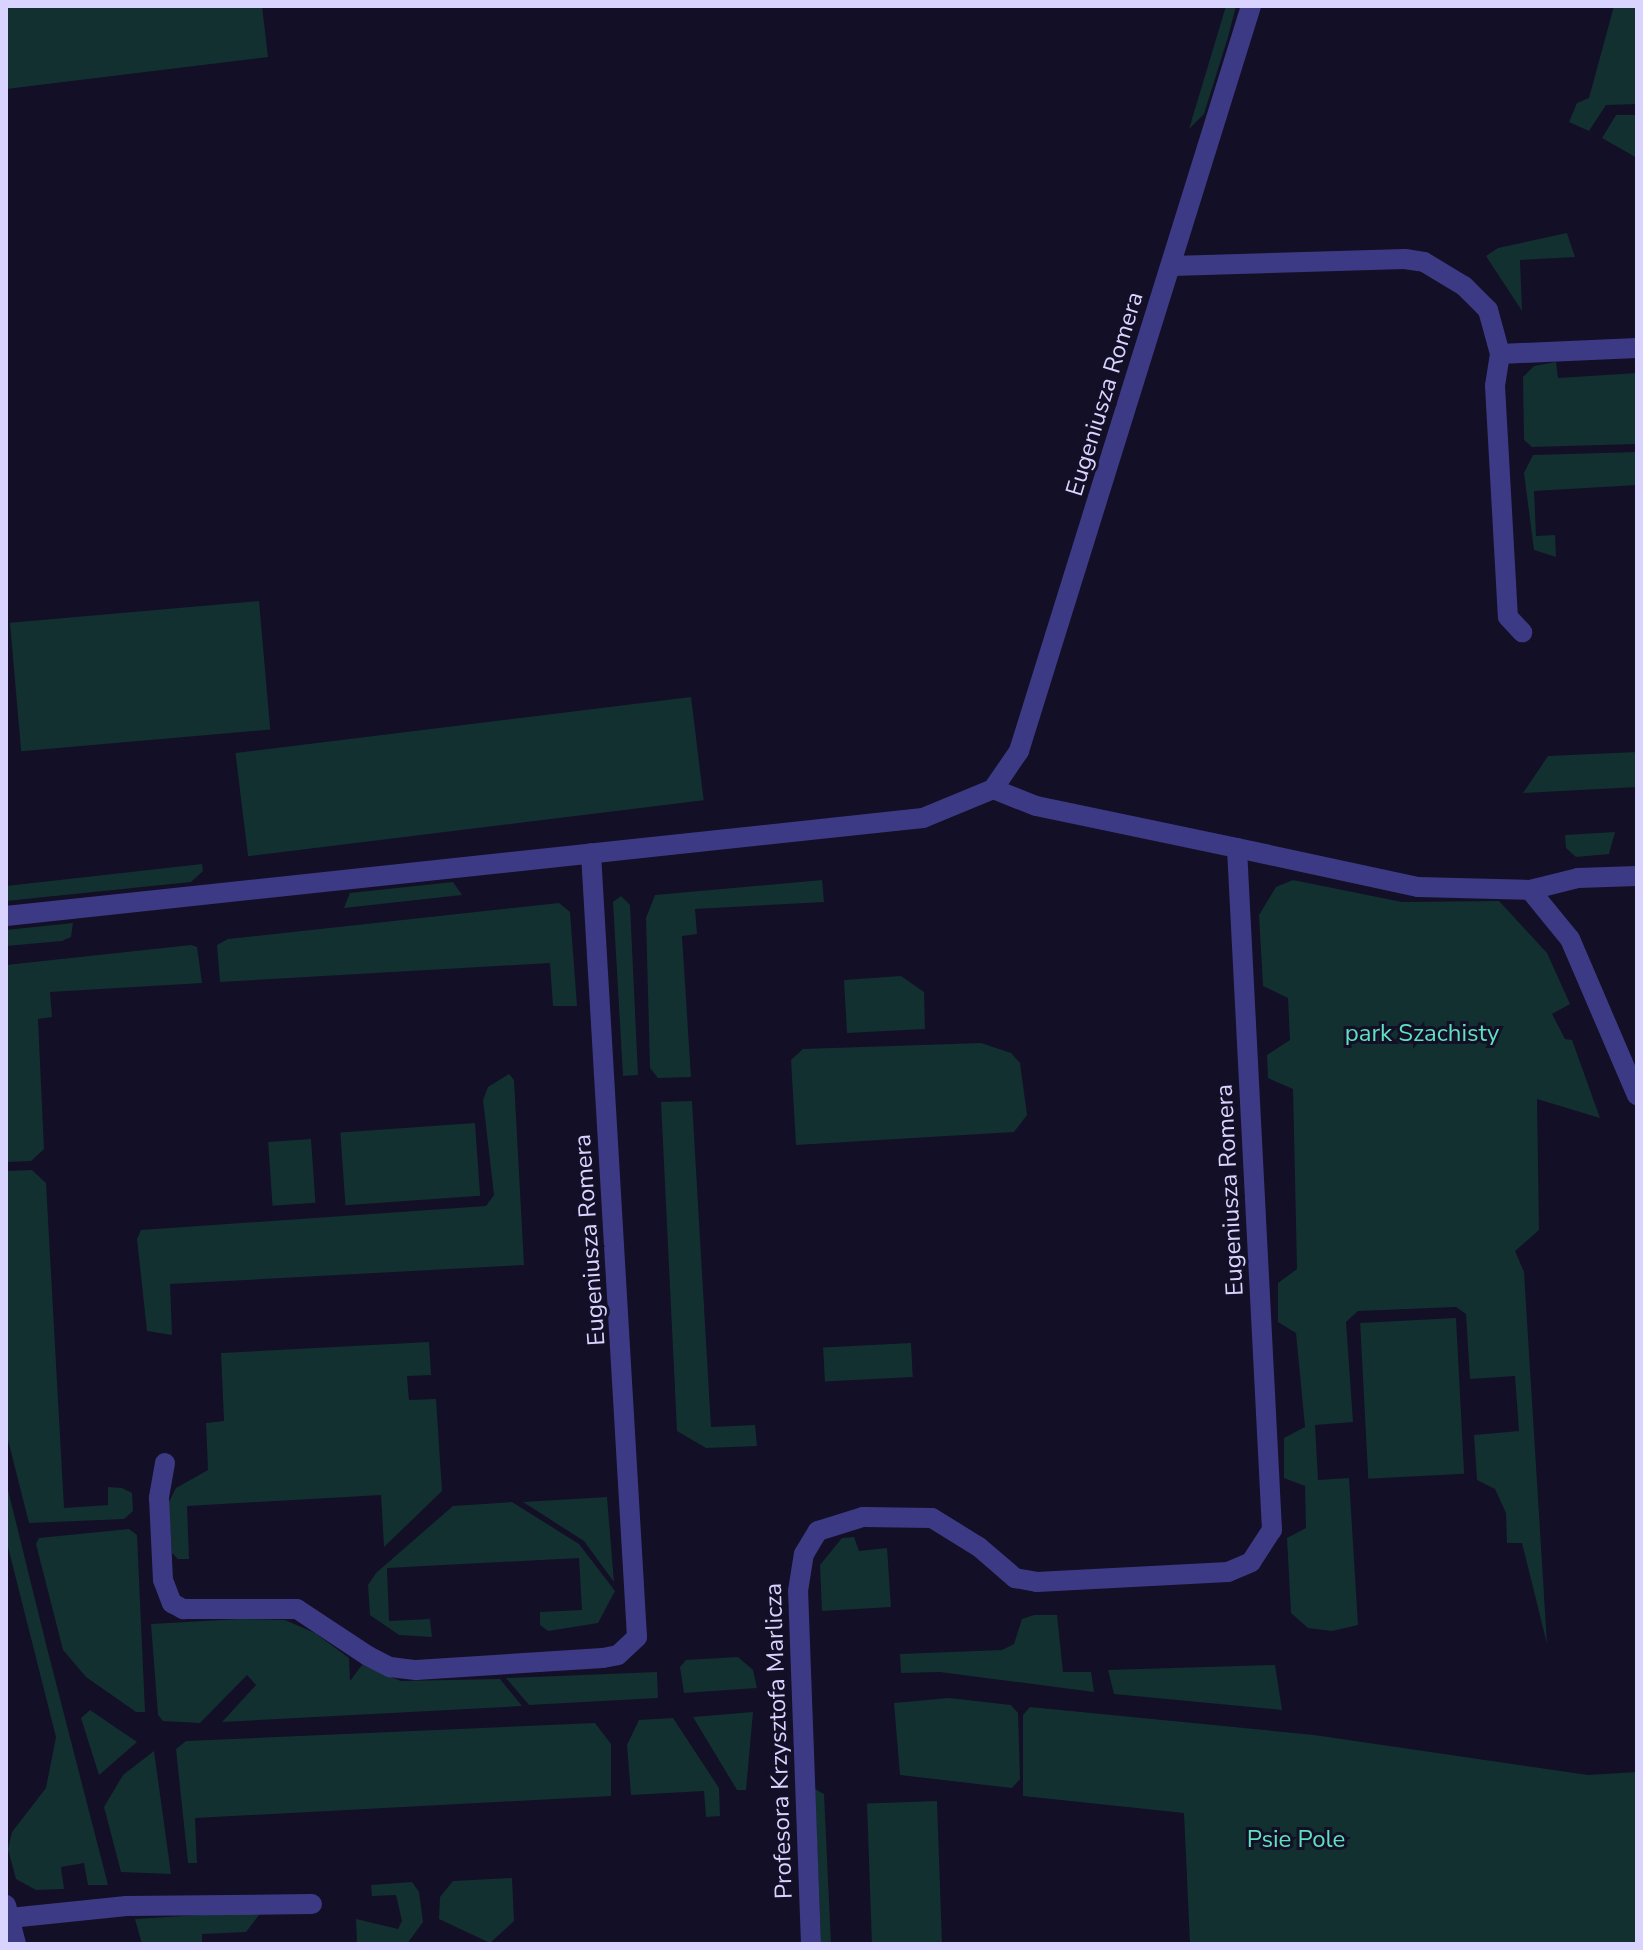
<!DOCTYPE html>
<html>
<head>
<meta charset="utf-8">
<style>
  body { margin:0 }
  #map { position:relative; width:1643px; height:1950px; overflow:hidden; background:#130f26; font-family:"Nunito Sans",sans-serif }
  div>[style] { position:absolute }
  .green>* { inset:0; background:#12302f; transform-origin:0 0 }
  .minor>* { height:20px; margin:-10px; padding:0 10px; transform-origin:10px; border-radius:10px; background:#3d3a85 }
  span { translate:-50% -50%; white-space:nowrap; text-align:center; line-height:1.15; -webkit-text-stroke:6px #130f26; paint-order:stroke }
  .street-label { font-size:24px; color:#d9d4ff }
  .park-label { font-size:24px; color:#5fe0c0 }
  .frame { position:absolute; inset:0; border:8px solid #d9d4ff; pointer-events:none }
</style>
</head>
<body>
<div id="map">
  <div class="green">
    <i style="clip-path:polygon(6px 6px,262px 6px,268px 57px,6px 89px)"></i>
    <i style="clip-path:polygon(1226px 6px,1236px 6px,1228px 37px,1204px 114px,1189px 129px)"></i>
    <i style="clip-path:polygon(1614px 6px,1637px 6px,1637px 104px,1606px 105px,1589px 131px,1569px 122px,1577px 103px,1589px 98px)"></i>
    <i style="clip-path:polygon(1616px 115px,1637px 115px,1637px 158px,1602px 138px)"></i>
    <i style="clip-path:polygon(1567px 233px,1575px 257px,1520px 260px,1522px 311px,1486px 256px,1498px 248px)"></i>
    <i style="clip-path:polygon(1556px 362px,1558px 378px,1637px 373px,1637px 444px,1532px 447px,1524px 440px,1523px 377px,1534px 366px)"></i>
    <i style="clip-path:polygon(1637px 452px,1637px 485px,1534px 491px,1536px 536px,1555px 535px,1556px 557px,1534px 550px,1524px 473px,1533px 455px)"></i>
    <i style="left:259px;top:601px;width:129px;height:250px;rotate:85deg"></i>
    <i style="left:691px;top:697px;width:104px;height:459px;rotate:83deg"></i>
    <i style="clip-path:polygon(1637px 752px,1637px 787px,1523px 793px,1548px 756px)"></i>
    <i style="clip-path:polygon(1615px 832px,1609px 854px,1576px 857px,1566px 848px,1565px 835px)"></i>
    <i style="clip-path:polygon(202px 864px,203px 871px,191px 882px,6px 901px,6px 886px)"></i>
    <i style="clip-path:polygon(822px 880px,824px 902px,695px 909px,697px 934px,682px 936px,691px 1077px,658px 1078px,650px 1068px,646px 918px,655px 895px)"></i>
    <i style="clip-path:polygon(1293px 880px,1402px 902px,1499px 901px,1547px 953px,1570px 1004px,1552px 1014px,1565px 1039px,1572px 1040px,1600px 1118px,1537px 1099px,1539px 1230px,1515px 1251px,1524px 1272px,1547px 1644px,1522px 1543px,1507px 1543px,1506px 1513px,1495px 1489px,1477px 1480px,1474px 1435px,1519px 1431px,1515px 1376px,1470px 1379px,1466px 1314px,1456px 1307px,1358px 1311px,1346px 1322px,1353px 1422px,1315px 1425px,1318px 1480px,1349px 1478px,1358px 1625px,1332px 1631px,1308px 1628px,1291px 1613px,1287px 1538px,1306px 1528px,1305px 1486px,1284px 1478px,1284px 1438px,1305px 1427px,1296px 1333px,1278px 1322px,1278px 1283px,1297px 1269px,1293px 1089px,1268px 1078px,1267px 1055px,1290px 1040px,1288px 998px,1263px 986px,1259px 915px,1276px 887px)"></i>
    <i style="clip-path:polygon(453px 882px,462px 895px,344px 908px,350px 893px)"></i>
    <i style="clip-path:polygon(621px 896px,630px 905px,638px 1075px,623px 1076px,613px 902px)"></i>
    <i style="clip-path:polygon(559px 903px,570px 912px,577px 1006px,553px 1006px,550px 963px,220px 982px,217px 945px,228px 939px)"></i>
    <i style="clip-path:polygon(73px 923px,71px 937px,62px 941px,6px 946px,6px 930px)"></i>
    <i style="clip-path:polygon(191px 945px,197px 947px,202px 983px,50px 992px,52px 1017px,38px 1019px,44px 1149px,31px 1161px,6px 1162px,6px 965px)"></i>
    <i style="clip-path:polygon(901px 976px,924px 992px,925px 1029px,847px 1033px,844px 980px)"></i>
    <i style="clip-path:polygon(981px 1043px,1011px 1053px,1020px 1063px,1027px 1115px,1014px 1132px,796px 1145px,791px 1060px,803px 1049px)"></i>
    <i style="clip-path:polygon(509px 1074px,514px 1080px,524px 1265px,170px 1284px,172px 1335px,147px 1331px,137px 1239px,141px 1230px,486px 1206px,494px 1195px,483px 1100px,488px 1087px)"></i>
    <i style="clip-path:polygon(692px 1101px,711px 1427px,755px 1425px,757px 1446px,706px 1448px,677px 1431px,661px 1102px)"></i>
    <i style="left:475px;top:1123px;width:73px;height:135px;rotate:86deg"></i>
    <i style="left:311px;top:1139px;width:64px;height:43px;rotate:86deg"></i>
    <i style="clip-path:polygon(32px 1170px,46px 1183px,64px 1508px,108px 1505px,108px 1487px,122px 1488px,132px 1493px,133px 1511px,124px 1519px,29px 1523px,6px 1432px,6px 1171px)"></i>
    <i style="left:1456px;top:1318px;width:156px;height:96px;rotate:87deg"></i>
    <i style="clip-path:polygon(429px 1342px,431px 1375px,407px 1376px,409px 1400px,436px 1399px,442px 1491px,384px 1547px,381px 1495px,187px 1506px,189px 1559px,178px 1559px,172px 1553px,168px 1504px,176px 1488px,208px 1470px,206px 1423px,224px 1421px,221px 1353px)"></i>
    <i style="left:911px;top:1343px;width:34px;height:88px;rotate:87deg"></i>
    <i style="clip-path:polygon(6px 1482px,47px 1648px,108px 1885px,88px 1885px,84px 1863px,61px 1867px,64px 1889px,36px 1890px,16px 1879px,8px 1849px,12px 1832px,46px 1788px,56px 1737px,6px 1539px)"></i>
    <i style="clip-path:polygon(607px 1497px,614px 1582px,584px 1541px,523px 1502px)"></i>
    <i style="clip-path:polygon(512px 1502px,579px 1544px,615px 1591px,598px 1623px,548px 1631px,540px 1625px,540px 1612px,582px 1610px,579px 1558px,387px 1568px,389px 1621px,430px 1619px,432px 1637px,399px 1635px,370px 1615px,368px 1585px,376px 1573px,453px 1506px)"></i>
    <i style="clip-path:polygon(129px 1529px,137px 1535px,145px 1712px,136px 1712px,86px 1677px,63px 1650px,36px 1544px,39px 1538px)"></i>
    <i style="clip-path:polygon(854px 1537px,859px 1551px,887px 1548px,891px 1607px,822px 1611px,820px 1565px,842px 1538px)"></i>
    <i style="clip-path:polygon(1034px 1615px,1057px 1615px,1063px 1672px,1091px 1672px,1094px 1692px,940px 1672px,901px 1673px,900px 1654px,1002px 1650px,1014px 1644px,1022px 1619px)"></i>
    <i style="clip-path:polygon(240px 1619px,285px 1620px,315px 1633px,349px 1658px,350px 1681px,362px 1665px,401px 1681px,500px 1679px,522px 1706px,222px 1722px,256px 1685px,247px 1675px,200px 1723px,163px 1721px,158px 1715px,151px 1624px)"></i>
    <i style="clip-path:polygon(738px 1657px,753px 1670px,757px 1688px,684px 1693px,680px 1667px,686px 1660px)"></i>
    <i style="clip-path:polygon(1275px 1665px,1282px 1710px,1114px 1694px,1108px 1670px)"></i>
    <i style="clip-path:polygon(657px 1672px,658px 1698px,529px 1705px,506px 1678px)"></i>
    <i style="clip-path:polygon(949px 1698px,1011px 1705px,1018px 1713px,1020px 1779px,1012px 1788px,900px 1775px,894px 1703px)"></i>
    <i style="clip-path:polygon(1030px 1707px,1314px 1735px,1588px 1775px,1637px 1772px,1637px 1944px,1190px 1944px,1184px 1813px,1023px 1796px,1023px 1715px)"></i>
    <i style="clip-path:polygon(90px 1710px,137px 1742px,99px 1775px,81px 1718px)"></i>
    <i style="clip-path:polygon(753px 1712px,746px 1790px,737px 1790px,693px 1717px)"></i>
    <i style="clip-path:polygon(673px 1718px,719px 1788px,720px 1816px,706px 1817px,704px 1791px,631px 1795px,627px 1745px,639px 1720px)"></i>
    <i style="clip-path:polygon(595px 1723px,611px 1744px,611px 1796px,195px 1818px,197px 1863px,188px 1863px,176px 1749px,186px 1741px)"></i>
    <i style="clip-path:polygon(154px 1751px,171px 1874px,121px 1872px,104px 1807px,123px 1775px)"></i>
    <i style="clip-path:polygon(815px 1789px,824px 1794px,831px 1944px,821px 1944px)"></i>
    <i style="left:937px;top:1801px;width:143px;height:70px;rotate:88deg"></i>
    <i style="clip-path:polygon(512px 1878px,514px 1921px,490px 1943px,439px 1919px,440px 1897px,453px 1881px)"></i>
    <i style="clip-path:polygon(412px 1882px,419px 1892px,423px 1922px,407px 1944px,357px 1944px,356px 1919px,398px 1929px,402px 1921px,396px 1895px,372px 1896px,371px 1885px)"></i>
    <i style="clip-path:polygon(262px 1911px,246px 1932px,202px 1934px,202px 1944px,142px 1944px,135px 1919px)"></i>
  </div>
  <div class="minor">
    <i style="left:1172px;top:266px;width:233px;rotate:-1.7deg"></i>
    <i style="left:1405px;top:259px;width:19px;rotate:9deg"></i>
    <i style="left:1424px;top:262px;width:47px;rotate:31deg"></i>
    <i style="left:1464px;top:286px;width:34px;rotate:45deg"></i>
    <i style="left:1488px;top:310px;width:46px;rotate:74.7deg"></i>
    <i style="left:1500px;top:354px;width:137px;rotate:-2.5deg"></i>
    <i style="left:1500px;top:354px;width:32px;rotate:99deg"></i>
    <i style="left:1495px;top:386px;width:231px;rotate:86.8deg"></i>
    <i style="left:1508px;top:617px;width:21px;rotate:47deg"></i>
    <i style="left:1237px;top:848px;width:185px;rotate:12.2deg"></i>
    <i style="left:1418px;top:887px;width:112px;rotate:1.5deg"></i>
    <i style="left:1530px;top:890px;width:63px;rotate:50.8deg"></i>
    <i style="left:1570px;top:939px;width:170px;rotate:66.8deg"></i>
    <i style="left:1530px;top:890px;width:49px;rotate:-14deg"></i>
    <i style="left:1578px;top:878px;width:59px;rotate:-1.9deg"></i>
    <i style="left:6px;top:916px;width:922px;rotate:-6.1deg"></i>
    <i style="left:923px;top:818px;width:76px;rotate:-22.5deg"></i>
    <i style="left:993px;top:789px;width:46px;rotate:-55.6deg"></i>
    <i style="left:1019px;top:751px;width:780px;rotate:-72.7deg"></i>
    <i style="left:165px;top:1463px;width:36px;rotate:100deg"></i>
    <i style="left:159px;top:1498px;width:82px;rotate:87.2deg"></i>
    <i style="left:163px;top:1580px;width:25px;rotate:69deg"></i>
    <i style="left:172px;top:1603px;width:13px;rotate:29deg"></i>
    <i style="left:183px;top:1609px;width:114px"></i>
    <i style="left:297px;top:1609px;width:85px;rotate:33.5deg"></i>
    <i style="left:368px;top:1656px;width:25px;rotate:27deg"></i>
    <i style="left:390px;top:1667px;width:26px;rotate:7deg"></i>
    <i style="left:416px;top:1670px;width:187px;rotate:-3.7deg"></i>
    <i style="left:603px;top:1658px;width:15px;rotate:-11deg"></i>
    <i style="left:618px;top:1655px;width:26px;rotate:-43deg"></i>
    <i style="left:637px;top:1637px;width:785px;rotate:-93.36deg"></i>
    <i style="left:6px;top:1905px;width:40px;rotate:75.6deg"></i>
    <i style="left:10px;top:1918px;width:117px;rotate:-5.9deg"></i>
    <i style="left:126px;top:1906px;width:186px;rotate:-0.6deg"></i>
    <i style="left:811px;top:1944px;width:353px;rotate:-92.1deg"></i>
    <i style="left:798px;top:1591px;width:37px;rotate:-81deg"></i>
    <i style="left:804px;top:1554px;width:27px;rotate:-59deg"></i>
    <i style="left:818px;top:1531px;width:47px;rotate:-17.3deg"></i>
    <i style="left:863px;top:1517px;width:69px;rotate:0.8deg"></i>
    <i style="left:932px;top:1518px;width:55px;rotate:31.7deg"></i>
    <i style="left:979px;top:1547px;width:48px;rotate:40.7deg"></i>
    <i style="left:1015px;top:1578px;width:22px;rotate:10deg"></i>
    <i style="left:1037px;top:1582px;width:191px;rotate:-3deg"></i>
    <i style="left:1228px;top:1572px;width:25px;rotate:-23deg"></i>
    <i style="left:1251px;top:1562px;width:38px;rotate:-57deg"></i>
    <i style="left:1272px;top:1530px;width:683px;rotate:-92.94deg"></i>
    <i style="left:1237px;top:848px;width:205px;rotate:-168.2deg"></i>
    <i style="left:1036px;top:806px;width:46px;rotate:-158.4deg"></i>
  </div>
  <div class="street-label">
    <span style="left:1105px;top:394px;rotate:-73deg">Eugeniusza Romera</span>
    <span style="left:1230px;top:1190px;rotate:-93deg">Eugeniusza Romera</span>
    <span style="left:590px;top:1240px;rotate:-94deg">Eugeniusza Romera</span>
    <span style="left:779px;top:1741px;rotate:-92deg">Profesora Krzysztofa Marlicza</span>
  </div>
  <div class="park-label">
    <span style="left:1422px;top:1034px">park Szachisty</span>
    <span style="left:1296px;top:1840px">Psie Pole</span>
  </div>
  <div class="frame"></div>
</div>
</body>
</html>
